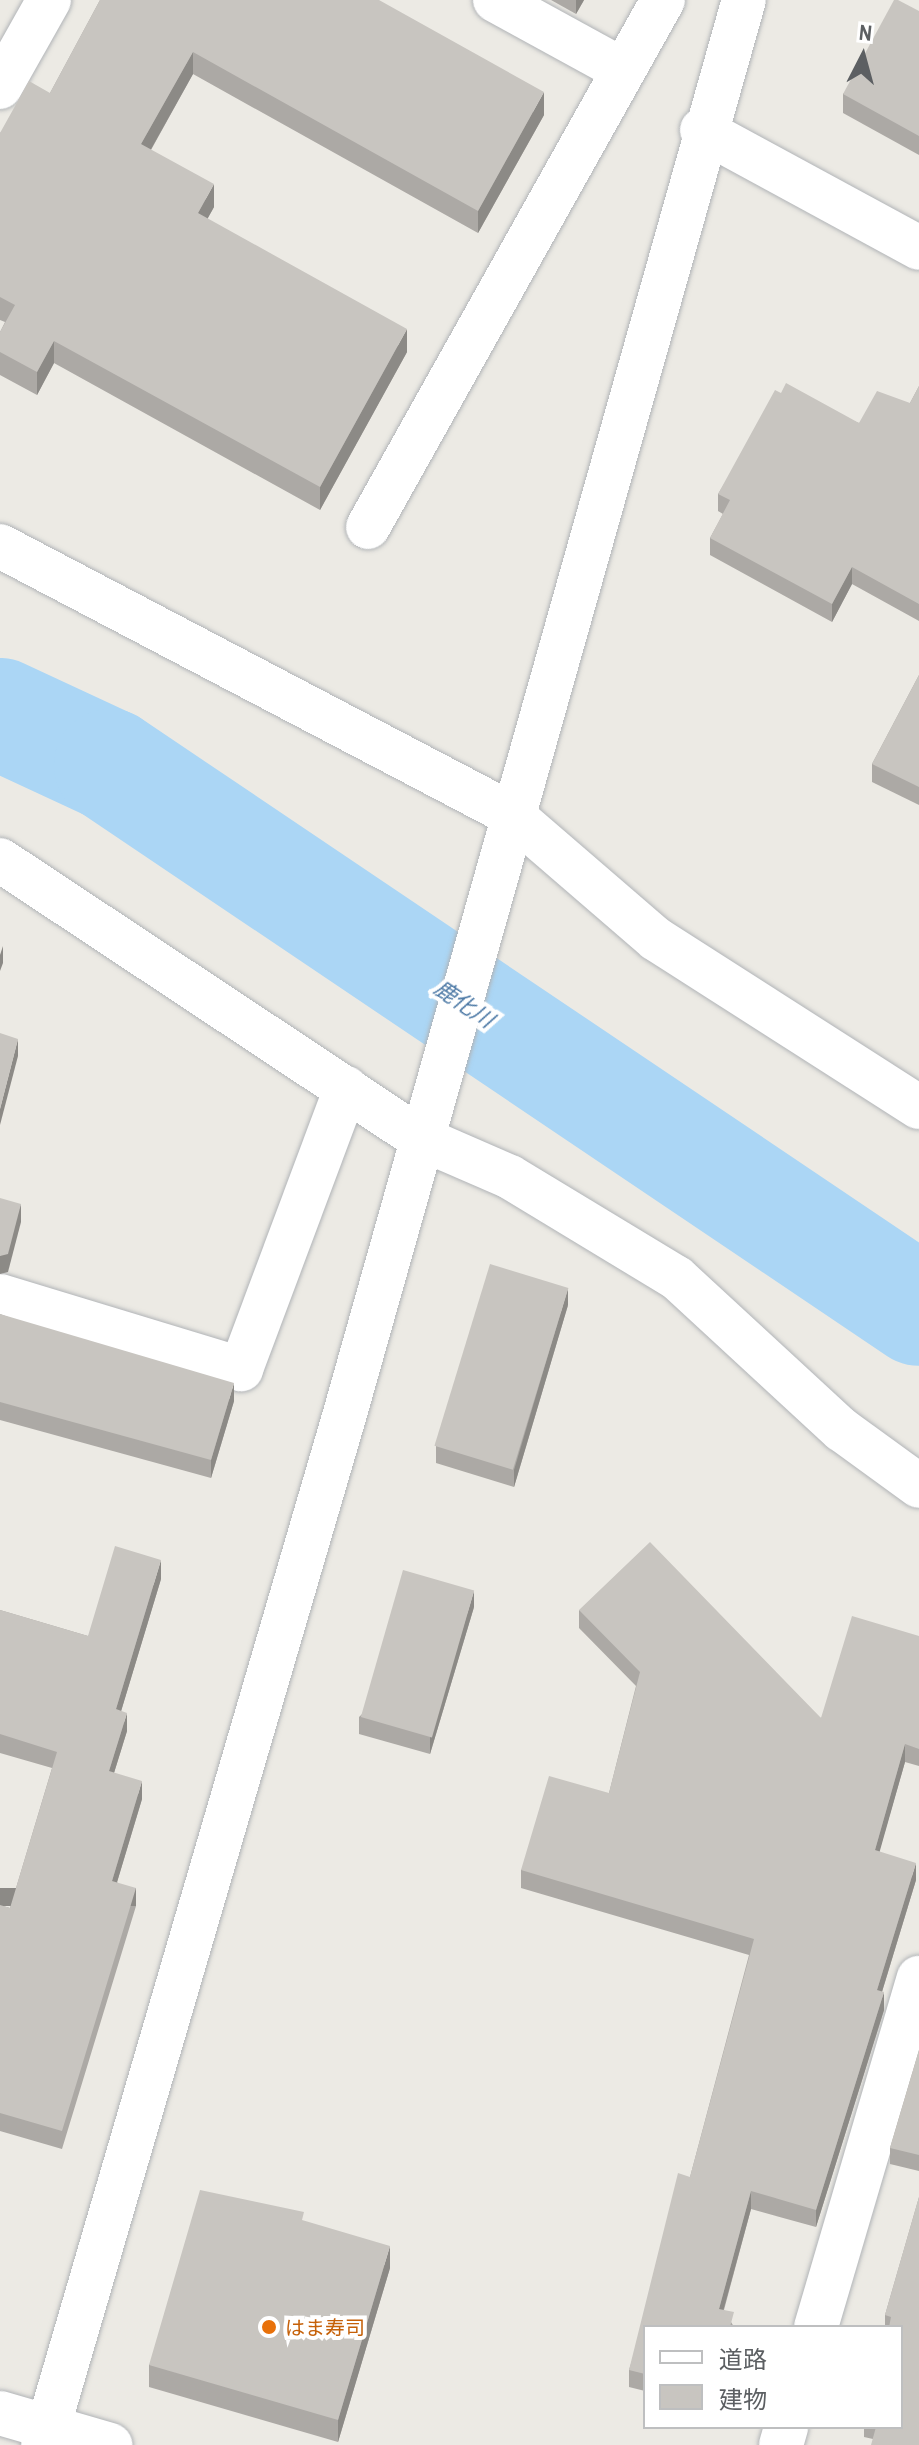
<!DOCTYPE html>
<html>
<head>
<meta charset="utf-8">
<style>
  body { margin:0 }
  #map { position:relative; width:919px; height:2445px; overflow:hidden; background:#eceae4; font-family:"Archivo Narrow","Noto Sans JP",sans-serif }
  div>[style] { position:absolute }
  .river>* { height:112px; margin:-56px; padding:0 56px; transform-origin:56px; border-radius:56px; background:#abd6f5 }
  .roads { filter:drop-shadow(0 0 2px #b1b4b7) drop-shadow(0 0 2px #b1b4b7) }
  .street>* { height:44px; margin:-22px; padding:0 22px; transform-origin:22px; border-radius:22px; background:#fff }
  .secondary>* { height:44px; margin:-22px; padding:0 22px; transform-origin:22px; border-radius:22px; background:#fff }
  .wall>* { inset:0; background:#aca9a5 }
  .shaded-wall>* { inset:0; background:#8c8a86; transform-origin:0 0 }
  .building>* { inset:0; background:#c8c5c0; transform-origin:0 0 }
  .dots>* { width:22px; height:22px; translate:-50% -50%; box-sizing:border-box; border:4px solid #fff; border-radius:50% }
  span { translate:-50% -50%; white-space:nowrap; text-align:center; line-height:1.15; -webkit-text-stroke:8px #fff; paint-order:stroke }
  .food-label { font-size:20px; color:#c56008 }
  .left { translate:0 -50%; text-align:left }
  .water-label { font-size:22px; color:#4b78a5; font-style:italic }
  .legend { position:absolute; left:643px; top:2325px; width:260px; height:104px; box-sizing:border-box; background:#fff; border:2px solid #bebfc0; margin:0; padding:10px 14px; list-style:none; font-size:24px; color:#5c5f62 }
  .legend li { display:flex; align-items:center; gap:16px; height:40px }
  .legend b { width:40px; border:2px solid #bebfc0 }
  .north { position:absolute; left:823px; top:16px; width:80px; height:80px; -webkit-text-stroke:6px #fff; paint-order:stroke; rotate:6deg; font-size:22px; font-weight:700; line-height:32px; text-align:center; color:#5c5f62 }
  .north::after { content:''; display:block; margin:auto; width:28px; height:36px; background:#5c5f62; clip-path:polygon(50% 0,100% 100%,50% 72%,0 100%) }
</style>
</head>
<body>
<div id="map">
  <div class="river">
    <i style="left:0;top:714px;width:121px;rotate:24.9deg"></i>
    <i style="left:110px;top:765px;width:975px;rotate:33.97deg"></i>
  </div>
  <div class="roads">
    <div class="street">
      <i style="left:495px;top:0;width:146px;rotate:28.7deg"></i>
      <i style="left:0;top:87px;width:100px;rotate:-60.6deg"></i>
      <i style="left:702px;top:130px;width:247px;rotate:28.5deg"></i>
      <i style="left:368px;top:527px;width:604px;rotate:-60.76deg"></i>
      <i style="left:0;top:546px;width:577px;rotate:27.68deg"></i>
      <i style="left:511px;top:814px;width:191px;rotate:40.8deg"></i>
      <i style="left:656px;top:939px;width:312px;rotate:32.6deg"></i>
      <i style="left:0;top:860px;width:501px;rotate:33.53deg"></i>
      <i style="left:418px;top:1137px;width:100px;rotate:23.5deg"></i>
      <i style="left:510px;top:1177px;width:195px;rotate:31.2deg"></i>
      <i style="left:677px;top:1278px;width:224px;rotate:42.7deg"></i>
      <i style="left:842px;top:1430px;width:95px;rotate:36deg"></i>
      <i style="left:0;top:1296px;width:252px;rotate:16.9deg"></i>
      <i style="left:241px;top:1369px;width:300px;rotate:-69.5deg"></i>
      <i style="left:816px;top:2327px;width:364px;rotate:-73.6deg"></i>
      <i style="left:0;top:2413px;width:115px;rotate:16.2deg"></i>
      <i style="left:781px;top:2445px;width:19px;rotate:-74deg"></i>
    </div>
    <div class="secondary">
      <i style="left:43px;top:2445px;width:1071px;rotate:-73.68deg"></i>
      <i style="left:344px;top:1417px;width:1472px;rotate:-74.24deg"></i>
    </div>
  </div>
  <div class="wall">
    <i style="clip-path:polygon(100px 0,544px 115px,478px 233px,193px 74px,151px 150px,214px 207px,207px 219px,407px 352px,320px 510px,54px 363px,37px 395px,0 375px,0 332px,5px 322px,0 320px,0 133px,50px 93px)"></i>
    <i style="clip-path:polygon(551px 0,584px 0,576px 14px)"></i>
    <i style="clip-path:polygon(919px 11px,919px 155px,843px 113px,843px 94px)"></i>
    <i style="clip-path:polygon(919px 386px,919px 621px,852px 584px,832px 622px,710px 555px,710px 538px,723px 514px,718px 511px,718px 494px,781px 393px,859px 423px,910px 403px)"></i>
    <i style="clip-path:polygon(919px 675px,919px 805px,872px 782px,872px 764px)"></i>
    <i style="clip-path:polygon(568px 1305px,514px 1487px,436px 1463px,436px 1446px)"></i>
    <i style="clip-path:polygon(0 1314px,234px 1401px,211px 1478px,0 1420px)"></i>
    <i style="clip-path:polygon(161px 1579px,121px 1711px,127px 1731px,114px 1773px,142px 1799px,117px 1882px,136px 1906px,62px 2149px,0 2131px,0 1905px,10px 1908px,52px 1768px,0 1753px,0 1610px,88px 1636px)"></i>
    <i style="clip-path:polygon(474px 1607px,430px 1754px,359px 1734px,359px 1717px)"></i>
    <i style="clip-path:polygon(579px 1610px,821px 1718px,919px 1636px,919px 1766px,905px 1762px,879px 1852px,916px 1880px,882px 1992px,884px 2010px,816px 2227px,751px 2209px,724px 2310px,734px 2327px,645px 2327px,645px 2391px,629px 2387px,629px 2370px,690px 2177px,749px 1955px,521px 1888px,521px 1870px,609px 1793px,636px 1686px,579px 1628px)"></i>
    <i style="clip-path:polygon(919px 2050px,919px 2171px,890px 2164px,890px 2148px)"></i>
    <i style="clip-path:polygon(919px 2197px,919px 2445px,873px 2439px,864px 2437px,864px 2427px,901px 2427px,901px 2327px,885px 2327px,885px 2315px)"></i>
    <i style="clip-path:polygon(304px 2221px,390px 2268px,338px 2442px,149px 2387px,149px 2365px)"></i>
  </div>
  <div class="shaded-wall">
    <i style="clip-path:polygon(576px 0,584px 0,576px 14px)"></i>
    <i style="clip-path:polygon(193px 52px,193px 74px,141px 167px,141px 144px)"></i>
    <i style="clip-path:polygon(544px 92px,544px 115px,478px 233px,478px 211px)"></i>
    <i style="clip-path:polygon(214px 184px,214px 207px,198px 236px,198px 213px)"></i>
    <i style="clip-path:polygon(407px 329px,407px 352px,320px 510px,320px 487px)"></i>
    <i style="clip-path:polygon(54px 341px,54px 363px,37px 395px,37px 372px)"></i>
    <i style="clip-path:polygon(852px 567px,852px 584px,832px 622px,832px 604px)"></i>
    <i style="clip-path:polygon(3px 946px,3px 963px,0 971px,0 955px)"></i>
    <i style="clip-path:polygon(18px 1039px,18px 1056px,0 1125px,0 1109px)"></i>
    <i style="clip-path:polygon(21px 1204px,21px 1222px,8px 1272px,0 1274px,0 1256px)"></i>
    <i style="clip-path:polygon(568px 1288px,568px 1305px,514px 1487px,514px 1470px)"></i>
    <i style="clip-path:polygon(234px 1383px,234px 1401px,211px 1478px,211px 1460px)"></i>
    <i style="clip-path:polygon(161px 1560px,161px 1579px,116px 1728px,116px 1709px)"></i>
    <i style="clip-path:polygon(474px 1591px,474px 1607px,430px 1754px,430px 1738px)"></i>
    <i style="clip-path:polygon(127px 1713px,127px 1731px,109px 1789px,109px 1771px)"></i>
    <i style="clip-path:polygon(905px 1744px,905px 1762px,875px 1868px,875px 1850px)"></i>
    <i style="clip-path:polygon(142px 1781px,142px 1799px,112px 1899px,112px 1881px)"></i>
    <i style="clip-path:polygon(916px 1863px,916px 1880px,877px 2008px,877px 1990px)"></i>
    <i style="left:136px;top:1888px;width:18px;height:254px;rotate:90deg"></i>
    <i style="clip-path:polygon(884px 1992px,884px 2010px,816px 2227px,816px 2210px)"></i>
    <i style="clip-path:polygon(751px 2191px,751px 2209px,719px 2326px,719px 2309px)"></i>
    <i style="clip-path:polygon(390px 2246px,390px 2268px,338px 2442px,338px 2420px)"></i>
  </div>
  <div class="building">
    <i style="clip-path:polygon(100px 0,379px 0,544px 92px,478px 211px,193px 52px,141px 144px,214px 184px,198px 213px,407px 329px,320px 487px,54px 341px,37px 372px,0 352px,0 332px,15px 305px,0 297px,0 133px,29px 81px,50px 93px)"></i>
    <i style="clip-path:polygon(894px 0,898px 0,919px 11px,919px 136px,843px 94px)"></i>
    <i style="clip-path:polygon(786px 383px,859px 423px,877px 391px,910px 403px,919px 386px,919px 604px,852px 567px,832px 604px,710px 538px,730px 500px,718px 494px,775px 390px,781px 393px)"></i>
    <i style="clip-path:polygon(919px 675px,919px 787px,872px 764px)"></i>
    <i style="clip-path:polygon(0 1033px,18px 1039px,0 1109px)"></i>
    <i style="clip-path:polygon(0 1198px,21px 1204px,8px 1254px,0 1256px)"></i>
    <i style="left:490px;top:1264px;width:82px;height:190px;rotate:17deg"></i>
    <i style="clip-path:polygon(0 1314px,234px 1383px,211px 1460px,0 1402px)"></i>
    <i style="clip-path:polygon(650px 1542px,821px 1718px,852px 1616px,919px 1636px,919px 1749px,905px 1744px,875px 1850px,916px 1863px,877px 1990px,884px 1992px,816px 2210px,751px 2191px,719px 2309px,734px 2312px,730px 2327px,645px 2327px,645px 2374px,629px 2370px,678px 2173px,690px 2177px,754px 1939px,521px 1870px,549px 1776px,609px 1793px,640px 1672px,579px 1610px)"></i>
    <i style="clip-path:polygon(115px 1546px,161px 1560px,116px 1709px,127px 1713px,109px 1771px,142px 1781px,112px 1881px,136px 1888px,62px 2131px,0 2113px,0 1905px,10px 1908px,57px 1752px,0 1734px,0 1610px,88px 1636px)"></i>
    <i style="left:403px;top:1570px;width:74px;height:153px;rotate:16deg"></i>
    <i style="clip-path:polygon(919px 2050px,919px 2155px,890px 2148px)"></i>
    <i style="clip-path:polygon(200px 2190px,304px 2212px,302px 2220px,390px 2246px,338px 2420px,149px 2365px)"></i>
    <i style="clip-path:polygon(919px 2197px,919px 2445px,871px 2445px,876px 2427px,901px 2427px,901px 2327px,889px 2327px,891px 2317px,885px 2315px)"></i>
  </div>
  <div class="dots">
    <i style="left:269px;top:2327px;background:#e8710a"></i>
  </div>
  <div class="food-label">
    <span class="left" style="left:285px;top:2327px">はま寿司</span>
  </div>
  <div class="water-label">
    <span style="left:464px;top:1004px;rotate:34deg">鹿化川</span>
  </div>
  <ul class="legend">
  <li><b style="height:10px;background:#fff"></b>道路</li>
  <li><b style="height:22px;background:#c8c5c0"></b>建物</li>
  </ul>
  <div class="north">N</div>
</div>
</body>
</html>
